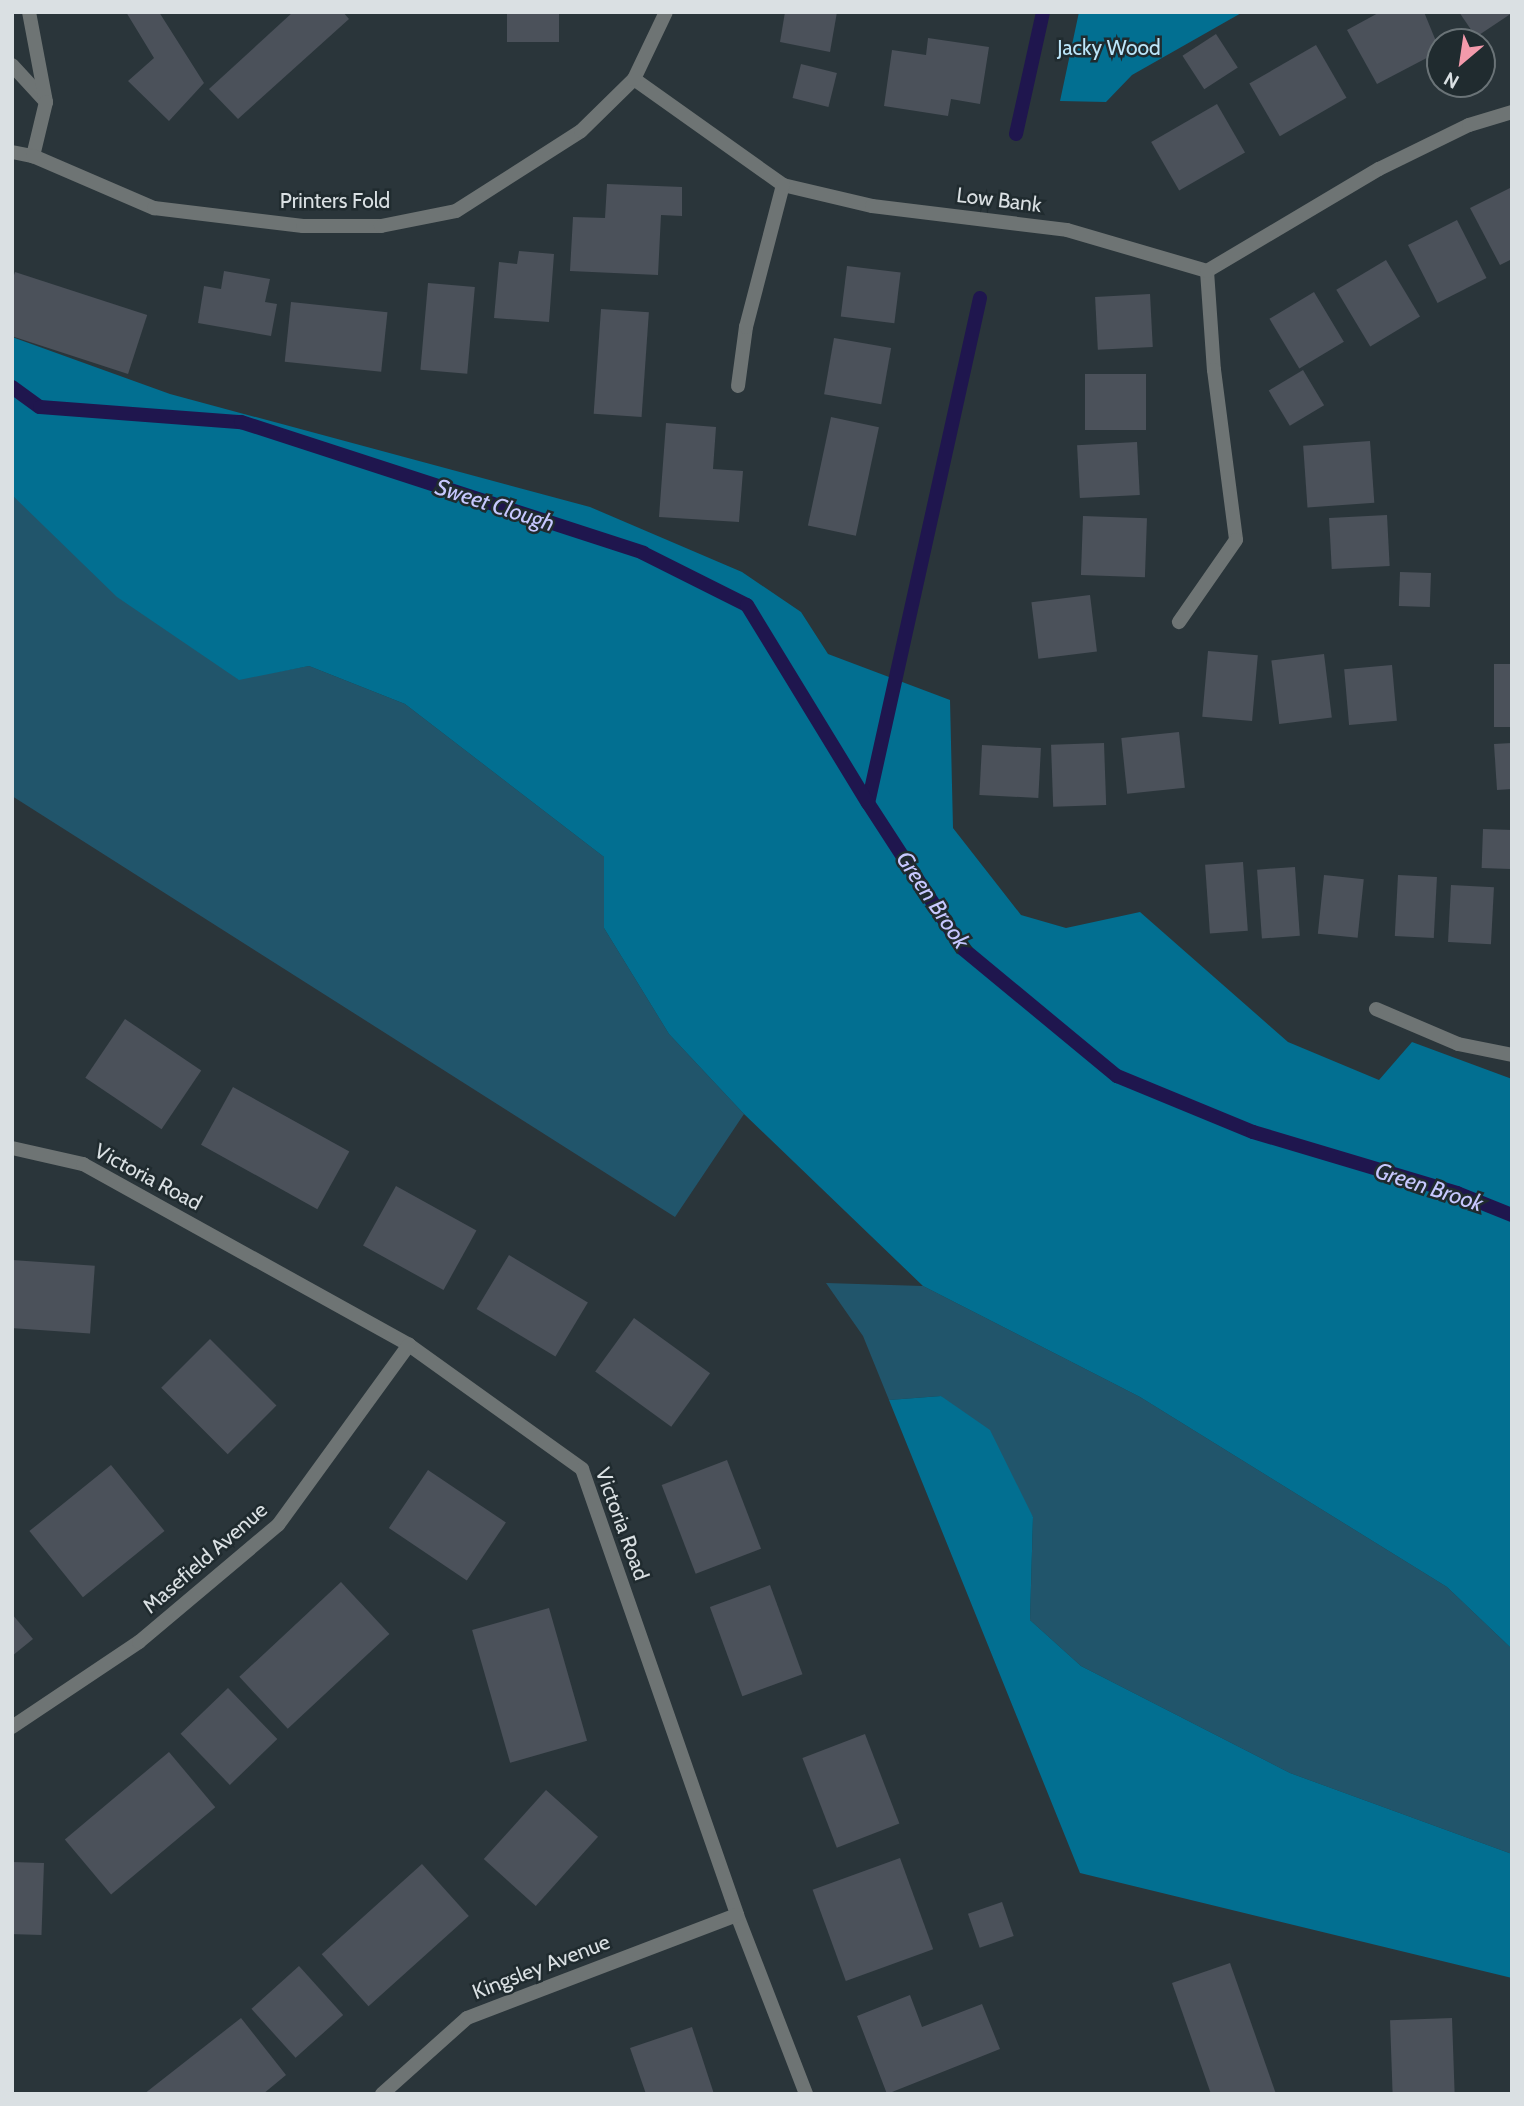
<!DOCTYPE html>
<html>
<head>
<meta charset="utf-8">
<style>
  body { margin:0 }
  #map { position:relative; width:1524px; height:2106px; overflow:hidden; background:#2a353a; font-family:Cabin,sans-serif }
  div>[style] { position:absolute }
  .green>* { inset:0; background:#21556b }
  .forest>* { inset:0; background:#026f91 }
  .stream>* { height:14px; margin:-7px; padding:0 7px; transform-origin:7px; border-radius:7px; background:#1f164e }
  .building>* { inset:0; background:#4b515a; transform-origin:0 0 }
  .lane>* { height:14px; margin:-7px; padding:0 7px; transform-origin:7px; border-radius:7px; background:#6e7474 }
  .street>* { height:14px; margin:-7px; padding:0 7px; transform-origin:7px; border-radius:7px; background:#6e7474 }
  span { translate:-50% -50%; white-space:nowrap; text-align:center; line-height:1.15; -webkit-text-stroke:5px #202b2f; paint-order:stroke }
  .park-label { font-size:21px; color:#bce6fa }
  .street-label { font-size:21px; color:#dae0e3 }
  .water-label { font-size:23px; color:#c7c8ff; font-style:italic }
  .frame { position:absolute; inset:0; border:14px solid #dae0e3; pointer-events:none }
  .north { position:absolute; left:1426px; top:28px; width:70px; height:70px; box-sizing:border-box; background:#202b2f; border:2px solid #6a7377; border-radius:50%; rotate:209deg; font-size:19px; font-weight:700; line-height:28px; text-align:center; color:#dae0e3 }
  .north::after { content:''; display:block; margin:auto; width:24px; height:32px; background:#f39aab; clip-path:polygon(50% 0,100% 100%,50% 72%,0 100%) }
</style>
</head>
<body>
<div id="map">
  <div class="green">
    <i style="clip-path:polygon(12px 495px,238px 679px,309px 666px,405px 704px,604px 857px,604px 928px,669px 1034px,744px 1114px,675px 1217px,12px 796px)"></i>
    <i style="clip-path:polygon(826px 1283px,923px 1286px,1140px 1397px,1447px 1587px,1512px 1649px,1512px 1854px,1290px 1773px,1081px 1666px,1030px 1620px,1033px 1517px,941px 1396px,889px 1400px,863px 1336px)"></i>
  </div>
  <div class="forest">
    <i style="clip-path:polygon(1079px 12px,1243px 12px,1132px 75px,1106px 102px,1060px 101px)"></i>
    <i style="clip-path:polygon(12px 337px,170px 394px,590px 507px,742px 572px,801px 612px,828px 654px,950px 700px,953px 828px,1021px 915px,1066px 928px,1140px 912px,1288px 1042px,1379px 1080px,1412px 1042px,1512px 1079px,1512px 1649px,1447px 1587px,1140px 1397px,923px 1286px,744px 1114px,669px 1034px,604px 928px,604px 857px,405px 704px,309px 666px,239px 680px,117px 597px,12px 495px)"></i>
    <i style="clip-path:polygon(941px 1396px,990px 1430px,1033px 1517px,1030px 1620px,1081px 1666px,1290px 1773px,1512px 1854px,1512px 1978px,1080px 1873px,889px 1400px)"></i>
  </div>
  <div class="stream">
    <i style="left:1016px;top:134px;width:125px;rotate:-77.5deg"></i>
    <i style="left:980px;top:298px;width:517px;rotate:102.5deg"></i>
    <i style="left:868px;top:803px;width:173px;rotate:57deg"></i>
    <i style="left:962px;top:948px;width:201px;rotate:39.6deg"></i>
    <i style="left:1117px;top:1076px;width:147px;rotate:22.4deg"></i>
    <i style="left:1253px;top:1132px;width:213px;rotate:16.6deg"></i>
    <i style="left:1457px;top:1193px;width:59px;rotate:21.8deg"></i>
    <i style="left:12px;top:387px;width:34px;rotate:36deg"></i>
    <i style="left:40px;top:407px;width:202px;rotate:4.3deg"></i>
    <i style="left:241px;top:422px;width:423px;rotate:18deg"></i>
    <i style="left:643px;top:553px;width:116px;rotate:26.6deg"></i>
    <i style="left:747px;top:605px;width:232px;rotate:58.6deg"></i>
  </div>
  <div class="building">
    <i style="clip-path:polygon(126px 12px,159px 12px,204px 83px,169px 121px,128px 81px,154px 58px)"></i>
    <i style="clip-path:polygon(293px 12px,343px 12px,349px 19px,238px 119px,209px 89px)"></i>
    <i style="left:507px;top:12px;width:52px;height:30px"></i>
    <i style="clip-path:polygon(785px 12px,837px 12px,830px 52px,780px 42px)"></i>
    <i style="clip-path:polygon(1380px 12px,1424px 12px,1440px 51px,1377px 84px,1347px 30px)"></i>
    <i style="clip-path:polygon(1459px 12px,1512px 12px,1512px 13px,1476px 37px)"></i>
    <i style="left:1216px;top:34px;width:40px;height:40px;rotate:57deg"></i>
    <i style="clip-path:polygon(928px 38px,989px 47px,980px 104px,951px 99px,948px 116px,884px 106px,892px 50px,926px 55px)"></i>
    <i style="left:1316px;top:45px;width:61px;height:77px;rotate:60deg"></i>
    <i style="left:801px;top:64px;width:37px;height:35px;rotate:14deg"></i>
    <i style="left:1217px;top:104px;width:56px;height:76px;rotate:60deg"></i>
    <i style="clip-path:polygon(607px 184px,682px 187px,682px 216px,661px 215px,658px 275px,570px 271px,573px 217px,605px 218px)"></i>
    <i style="clip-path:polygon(1512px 187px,1512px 259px,1500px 265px,1470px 208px)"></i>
    <i style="left:1457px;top:220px;width:65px;height:55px;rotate:63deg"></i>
    <i style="clip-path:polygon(519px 251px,554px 254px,549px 322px,494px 318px,499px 262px,517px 264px)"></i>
    <i style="left:1386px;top:260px;width:66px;height:58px;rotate:59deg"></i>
    <i style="left:847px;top:266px;width:54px;height:51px;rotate:7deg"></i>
    <i style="clip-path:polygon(224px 271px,270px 279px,265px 302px,277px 304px,271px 336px,198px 323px,204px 286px,221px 289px)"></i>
    <i style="left:15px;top:272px;width:139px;height:62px;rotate:18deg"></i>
    <i style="left:428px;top:283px;width:47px;height:87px;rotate:5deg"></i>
    <i style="left:1314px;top:292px;width:58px;height:52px;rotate:59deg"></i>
    <i style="left:1150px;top:294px;width:53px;height:55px;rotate:87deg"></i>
    <i style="left:291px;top:302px;width:97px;height:60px;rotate:6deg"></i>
    <i style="left:601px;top:309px;width:48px;height:105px;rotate:4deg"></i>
    <i style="left:834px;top:338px;width:58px;height:57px;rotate:10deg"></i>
    <i style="left:1303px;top:370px;width:41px;height:40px;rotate:59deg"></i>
    <i style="left:1085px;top:374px;width:61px;height:56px"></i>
    <i style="left:831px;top:417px;width:49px;height:111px;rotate:12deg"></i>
    <i style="clip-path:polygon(666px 423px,716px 427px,713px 469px,743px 471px,739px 522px,659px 517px)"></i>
    <i style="left:1370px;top:441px;width:62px;height:67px;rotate:86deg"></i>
    <i style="left:1137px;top:442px;width:53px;height:60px;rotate:87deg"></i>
    <i style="left:1387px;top:515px;width:51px;height:58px;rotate:87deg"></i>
    <i style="left:1083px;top:516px;width:64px;height:59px;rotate:2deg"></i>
    <i style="left:1400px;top:572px;width:31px;height:34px;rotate:2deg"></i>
    <i style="left:1090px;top:595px;width:57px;height:59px;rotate:83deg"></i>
    <i style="left:1208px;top:651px;width:50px;height:66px;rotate:5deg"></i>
    <i style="left:1324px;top:654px;width:64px;height:53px;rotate:83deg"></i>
    <i style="left:1494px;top:664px;width:18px;height:63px"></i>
    <i style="left:1392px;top:665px;width:56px;height:48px;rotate:85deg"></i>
    <i style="left:1179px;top:732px;width:56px;height:58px;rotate:84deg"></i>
    <i style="left:1104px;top:743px;width:62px;height:53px;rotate:88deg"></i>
    <i style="clip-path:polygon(1512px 743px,1512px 789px,1497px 790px,1494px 744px)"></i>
    <i style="left:982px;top:745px;width:59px;height:50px;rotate:3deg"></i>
    <i style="left:1483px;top:829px;width:29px;height:39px;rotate:2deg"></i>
    <i style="left:1243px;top:862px;width:69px;height:38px;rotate:86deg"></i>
    <i style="left:1295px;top:867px;width:69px;height:38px;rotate:86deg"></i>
    <i style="left:1324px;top:875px;width:40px;height:59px;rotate:6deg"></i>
    <i style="left:1398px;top:875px;width:39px;height:61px;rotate:3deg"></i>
    <i style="left:1451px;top:885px;width:43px;height:57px;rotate:3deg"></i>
    <i style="left:125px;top:1019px;width:92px;height:71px;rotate:34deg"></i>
    <i style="left:233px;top:1087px;width:133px;height:66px;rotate:29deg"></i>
    <i style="left:396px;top:1186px;width:92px;height:68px;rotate:29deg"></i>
    <i style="left:509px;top:1255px;width:92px;height:63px;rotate:31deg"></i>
    <i style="left:12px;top:1260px;width:83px;height:68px;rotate:4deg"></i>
    <i style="left:634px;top:1318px;width:94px;height:66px;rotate:36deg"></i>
    <i style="left:210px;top:1339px;width:94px;height:69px;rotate:45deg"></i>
    <i style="left:727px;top:1460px;width:95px;height:70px;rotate:69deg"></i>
    <i style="left:111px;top:1465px;width:85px;height:105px;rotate:51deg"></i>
    <i style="left:428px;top:1470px;width:94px;height:70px;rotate:34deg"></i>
    <i style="left:341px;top:1582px;width:71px;height:139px;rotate:47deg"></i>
    <i style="left:770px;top:1585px;width:95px;height:64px;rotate:70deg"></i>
    <i style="left:549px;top:1608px;width:138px;height:80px;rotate:74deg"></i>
    <i style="clip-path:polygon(12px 1614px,33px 1639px,12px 1656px)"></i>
    <i style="left:228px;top:1688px;width:71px;height:66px;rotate:46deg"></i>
    <i style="left:865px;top:1734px;width:96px;height:67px;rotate:69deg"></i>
    <i style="left:169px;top:1752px;width:72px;height:136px;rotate:50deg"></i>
    <i style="left:546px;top:1790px;width:70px;height:93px;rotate:42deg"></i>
    <i style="left:900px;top:1858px;width:97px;height:93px;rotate:70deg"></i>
    <i style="left:12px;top:1862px;width:32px;height:72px;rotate:2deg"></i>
    <i style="left:422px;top:1864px;width:70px;height:135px;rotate:48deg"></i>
    <i style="left:1002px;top:1902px;width:36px;height:36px;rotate:71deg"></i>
    <i style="clip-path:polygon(1230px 1963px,1276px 2094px,1211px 2094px,1172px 1983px)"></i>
    <i style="left:299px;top:1966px;width:66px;height:64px;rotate:48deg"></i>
    <i style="clip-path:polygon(910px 1995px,922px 2027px,982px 2004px,1000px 2049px,887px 2094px,857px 2016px)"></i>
    <i style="clip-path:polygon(241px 2018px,286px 2075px,263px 2094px,144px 2094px)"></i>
    <i style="left:1452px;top:2018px;width:76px;height:62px;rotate:88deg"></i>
    <i style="clip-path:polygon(692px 2027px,714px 2094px,646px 2094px,630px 2048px)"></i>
  </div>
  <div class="lane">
    <i style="left:12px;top:65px;width:50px;rotate:47.4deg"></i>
  </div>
  <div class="street">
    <i style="left:29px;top:12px;width:92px;rotate:79.3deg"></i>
    <i style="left:46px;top:102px;width:56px;rotate:103.5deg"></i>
    <i style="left:634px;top:79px;width:183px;rotate:35.4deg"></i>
    <i style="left:783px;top:185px;width:91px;rotate:13.3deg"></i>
    <i style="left:872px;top:206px;width:196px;rotate:7deg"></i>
    <i style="left:1067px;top:230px;width:146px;rotate:16.3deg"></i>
    <i style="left:1207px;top:271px;width:99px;rotate:86deg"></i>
    <i style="left:1214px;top:370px;width:171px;rotate:82.6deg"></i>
    <i style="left:1236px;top:540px;width:100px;rotate:124.8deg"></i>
    <i style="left:12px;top:152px;width:21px;rotate:11deg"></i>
    <i style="left:33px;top:156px;width:132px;rotate:23.3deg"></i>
    <i style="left:154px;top:208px;width:150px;rotate:6.9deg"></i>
    <i style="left:303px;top:226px;width:78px"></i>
    <i style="left:381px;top:226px;width:76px;rotate:-11.3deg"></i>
    <i style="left:456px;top:211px;width:148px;rotate:-32.6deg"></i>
    <i style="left:581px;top:131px;width:74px;rotate:-44.5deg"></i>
    <i style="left:634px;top:79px;width:74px;rotate:-64.5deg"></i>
    <i style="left:1207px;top:271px;width:200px;rotate:-30.7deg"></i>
    <i style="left:1379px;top:169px;width:100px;rotate:-26.1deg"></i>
    <i style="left:1469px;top:125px;width:45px;rotate:-16.8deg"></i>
    <i style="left:738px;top:386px;width:60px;rotate:-82.3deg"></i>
    <i style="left:746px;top:327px;width:147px;rotate:-75.4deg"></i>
    <i style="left:1376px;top:1009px;width:89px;rotate:23.1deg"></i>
    <i style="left:1458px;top:1044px;width:55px;rotate:11.5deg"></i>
    <i style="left:12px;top:1148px;width:73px;rotate:12.7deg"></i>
    <i style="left:83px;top:1164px;width:373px;rotate:29deg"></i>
    <i style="left:409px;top:1345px;width:213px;rotate:35.6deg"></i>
    <i style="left:582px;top:1469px;width:472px;rotate:70.8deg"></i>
    <i style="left:737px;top:1915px;width:192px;rotate:68.9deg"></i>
    <i style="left:12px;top:1727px;width:153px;rotate:-33.8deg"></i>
    <i style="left:139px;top:1642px;width:182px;rotate:-40.1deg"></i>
    <i style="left:278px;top:1525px;width:223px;rotate:-54deg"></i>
    <i style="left:382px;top:2094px;width:114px;rotate:-41.8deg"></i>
    <i style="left:467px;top:2018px;width:289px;rotate:-20.9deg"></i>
  </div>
  <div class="park-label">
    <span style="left:1109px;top:48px">Jacky Wood</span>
  </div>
  <div class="street-label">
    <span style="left:999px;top:200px;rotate:7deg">Low Bank</span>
    <span style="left:335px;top:201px">Printers Fold</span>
    <span style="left:148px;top:1177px;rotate:28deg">Victoria Road</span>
    <span style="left:622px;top:1524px;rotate:70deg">Victoria Road</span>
    <span style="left:205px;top:1558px;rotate:-41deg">Masefield Avenue</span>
    <span style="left:541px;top:1967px;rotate:-21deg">Kingsley Avenue</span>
  </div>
  <div class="water-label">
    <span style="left:495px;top:505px;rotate:18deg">Sweet Clough</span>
    <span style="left:933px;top:900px;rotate:56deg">Green Brook</span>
    <span style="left:1429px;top:1187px;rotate:18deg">Green Brook</span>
  </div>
  <div class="frame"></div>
  <div class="north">N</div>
</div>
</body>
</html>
